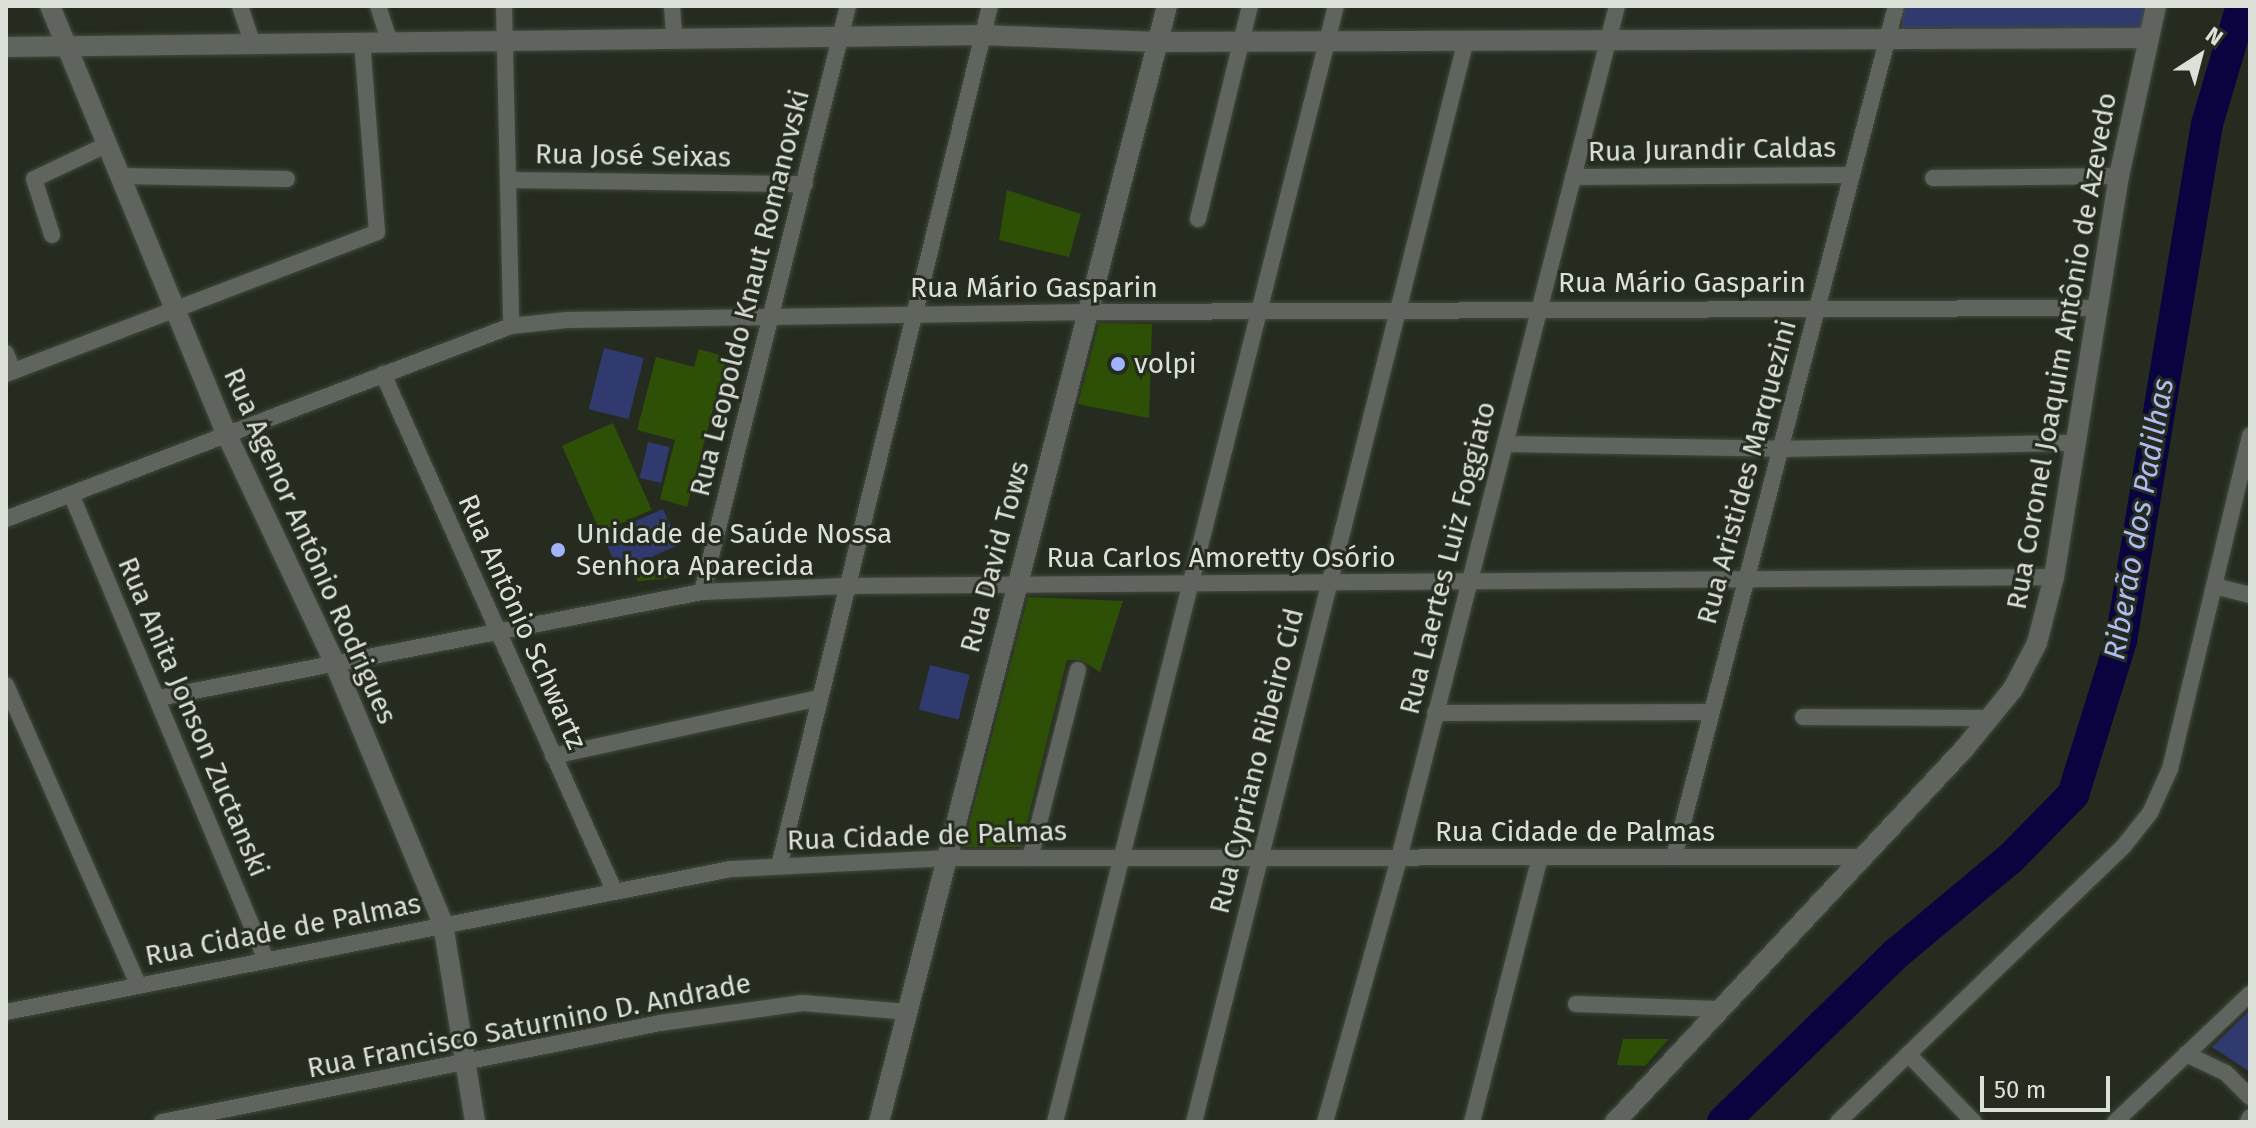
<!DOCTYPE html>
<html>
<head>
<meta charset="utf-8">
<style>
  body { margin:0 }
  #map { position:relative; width:2256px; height:1128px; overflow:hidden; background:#252c1f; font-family:"Fira Sans",sans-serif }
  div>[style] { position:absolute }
  .green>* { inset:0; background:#303a6e; transform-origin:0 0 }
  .river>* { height:32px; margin:-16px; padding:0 16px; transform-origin:16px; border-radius:16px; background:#09043f }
  .building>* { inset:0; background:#2d4f06; transform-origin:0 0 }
  .roads { filter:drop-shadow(0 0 2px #42493d) drop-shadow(0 0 2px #42493d) }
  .minor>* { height:16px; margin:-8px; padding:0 8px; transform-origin:8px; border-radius:8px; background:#60645e }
  .tertiary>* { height:20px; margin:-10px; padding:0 10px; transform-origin:10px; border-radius:10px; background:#60645e }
  .dots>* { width:22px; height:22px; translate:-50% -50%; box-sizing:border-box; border:4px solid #252c1f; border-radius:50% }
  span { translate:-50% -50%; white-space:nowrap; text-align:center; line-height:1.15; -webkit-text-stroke:6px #252c1f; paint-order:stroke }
  .street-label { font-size:28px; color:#dbe0d8 }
  .poi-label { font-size:28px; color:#dbe0d8 }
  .left { translate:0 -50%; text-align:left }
  .water-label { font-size:30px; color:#aebcf3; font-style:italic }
  .frame { position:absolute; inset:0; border:8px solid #dbe0d8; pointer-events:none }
  .north { position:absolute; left:2160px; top:16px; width:80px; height:80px; -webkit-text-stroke:6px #252c1f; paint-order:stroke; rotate:36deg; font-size:22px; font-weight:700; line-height:32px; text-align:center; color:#dbe0d8 }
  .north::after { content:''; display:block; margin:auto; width:28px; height:36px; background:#dbe0d8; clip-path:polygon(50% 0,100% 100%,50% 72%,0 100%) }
  .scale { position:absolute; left:1980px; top:1076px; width:130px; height:36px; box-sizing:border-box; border:4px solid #dbe0d8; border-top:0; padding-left:10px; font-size:24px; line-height:28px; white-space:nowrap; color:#dbe0d8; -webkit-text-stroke:6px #252c1f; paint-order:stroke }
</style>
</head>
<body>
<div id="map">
  <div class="green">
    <i style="left:1902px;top:6px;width:246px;height:22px"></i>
    <i style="left:604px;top:348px;width:41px;height:63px;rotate:14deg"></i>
    <i style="left:648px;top:442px;width:22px;height:37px;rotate:13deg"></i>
    <i style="left:663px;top:509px;width:39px;height:66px;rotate:66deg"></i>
    <i style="left:930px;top:665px;width:41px;height:46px;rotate:14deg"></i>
    <i style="clip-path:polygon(2250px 1010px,2250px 1072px,2212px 1047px)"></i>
  </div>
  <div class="river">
    <i style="left:1723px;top:1122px;width:243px;rotate:-44.2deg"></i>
    <i style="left:1897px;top:953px;width:147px;rotate:-39.8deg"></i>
    <i style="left:2010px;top:859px;width:90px;rotate:-45.5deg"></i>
    <i style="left:2073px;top:795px;width:161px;rotate:-72.7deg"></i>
    <i style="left:2121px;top:641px;width:524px;rotate:-80.56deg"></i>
    <i style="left:2207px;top:124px;width:123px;rotate:-73.5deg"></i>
  </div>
  <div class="building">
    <i style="clip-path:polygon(1007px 190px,1081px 214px,1069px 257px,999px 240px)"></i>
    <i style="clip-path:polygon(1099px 323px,1152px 324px,1149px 418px,1078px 404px)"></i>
    <i style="clip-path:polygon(699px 349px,727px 357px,687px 507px,660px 499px,675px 440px,637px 430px,656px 357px,694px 367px)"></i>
    <i style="left:613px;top:423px;width:95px;height:56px;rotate:66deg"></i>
    <i style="left:675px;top:561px;width:16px;height:40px;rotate:83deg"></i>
    <i style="clip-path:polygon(1028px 597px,1123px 601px,1100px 672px,1081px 660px,1067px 660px,1021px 847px,963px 847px)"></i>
    <i style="clip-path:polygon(1623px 1039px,1669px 1039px,1645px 1066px,1617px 1065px)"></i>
  </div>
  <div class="roads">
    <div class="minor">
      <i style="left:240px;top:6px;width:41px;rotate:71.6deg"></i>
      <i style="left:378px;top:6px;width:38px;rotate:72deg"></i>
      <i style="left:504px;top:6px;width:320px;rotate:88.7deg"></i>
      <i style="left:672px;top:6px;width:32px;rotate:86deg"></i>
      <i style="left:121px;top:176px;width:166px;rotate:1deg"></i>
      <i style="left:1573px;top:177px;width:279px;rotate:-0.4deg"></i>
      <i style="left:1933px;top:178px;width:186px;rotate:-0.6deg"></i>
      <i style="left:508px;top:180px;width:297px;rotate:0.8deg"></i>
      <i style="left:1198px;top:219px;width:219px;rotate:-76.3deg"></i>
      <i style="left:52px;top:235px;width:59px;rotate:-107.8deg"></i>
      <i style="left:34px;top:179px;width:82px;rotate:-25.3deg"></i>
      <i style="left:6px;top:353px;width:19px;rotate:69deg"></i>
      <i style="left:6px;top:374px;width:397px;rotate:-20.9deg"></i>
      <i style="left:377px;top:232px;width:190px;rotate:-94.5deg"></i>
      <i style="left:383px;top:374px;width:565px;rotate:65.88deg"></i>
      <i style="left:1505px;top:444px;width:275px;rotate:1deg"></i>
      <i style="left:1780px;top:449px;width:296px;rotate:-1.2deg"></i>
      <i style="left:71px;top:494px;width:505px;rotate:67.29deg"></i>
      <i style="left:6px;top:519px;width:541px;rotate:-20.92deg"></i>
      <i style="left:511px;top:326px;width:56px;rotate:-6.1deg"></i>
      <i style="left:567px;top:320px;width:521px;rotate:-0.88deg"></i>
      <i style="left:1088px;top:312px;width:1010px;rotate:-0.23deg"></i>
      <i style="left:2214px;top:586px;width:37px;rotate:14deg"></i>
      <i style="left:702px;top:592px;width:604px;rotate:-76.01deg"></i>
      <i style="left:6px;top:685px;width:329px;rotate:66.2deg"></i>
      <i style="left:158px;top:698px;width:554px;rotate:-11.03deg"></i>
      <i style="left:702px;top:592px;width:143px;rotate:-2.4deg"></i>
      <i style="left:845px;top:586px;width:1209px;rotate:-0.43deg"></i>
      <i style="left:1435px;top:713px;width:276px;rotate:-0.2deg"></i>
      <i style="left:1803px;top:717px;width:187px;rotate:0.3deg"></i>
      <i style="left:553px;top:756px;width:272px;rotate:-12.3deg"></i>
      <i style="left:1674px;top:857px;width:879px;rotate:-75.38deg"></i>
      <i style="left:1030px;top:858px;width:194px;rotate:-75.7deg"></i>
      <i style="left:779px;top:866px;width:886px;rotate:-76.21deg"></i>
      <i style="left:1576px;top:1004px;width:146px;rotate:2deg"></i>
      <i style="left:6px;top:1012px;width:739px;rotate:-11.16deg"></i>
      <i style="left:731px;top:869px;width:215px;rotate:-2.9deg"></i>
      <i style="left:946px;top:858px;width:917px;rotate:-0.06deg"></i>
      <i style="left:1908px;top:1054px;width:95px;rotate:45.9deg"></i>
      <i style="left:2186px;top:1054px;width:44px;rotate:25.4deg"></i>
      <i style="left:2226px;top:1073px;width:34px;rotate:45deg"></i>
      <i style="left:162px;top:1122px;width:508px;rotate:-11.24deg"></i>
      <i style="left:660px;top:1023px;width:144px;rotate:-8deg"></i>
      <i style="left:803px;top:1003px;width:104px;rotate:4.9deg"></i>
      <i style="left:1055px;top:1122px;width:1151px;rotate:-75.87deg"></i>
      <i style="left:1194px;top:1122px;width:1116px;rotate:-75.89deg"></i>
      <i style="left:1325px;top:1122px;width:274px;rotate:-74.3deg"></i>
      <i style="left:1399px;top:858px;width:879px;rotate:-75.65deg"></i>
      <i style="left:1472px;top:1122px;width:273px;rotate:-75.6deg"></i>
      <i style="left:1838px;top:1122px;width:396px;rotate:-44deg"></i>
      <i style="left:2123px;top:847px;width:43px;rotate:-51.5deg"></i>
      <i style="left:2150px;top:813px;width:48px;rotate:-65.6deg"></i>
      <i style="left:2170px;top:769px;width:343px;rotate:-76.5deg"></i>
      <i style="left:2115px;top:1122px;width:186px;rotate:-43.5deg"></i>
      <i style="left:2248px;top:1122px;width:5px;rotate:-68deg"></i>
    </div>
    <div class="tertiary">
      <i style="left:50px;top:6px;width:460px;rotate:67.6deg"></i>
      <i style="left:225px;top:431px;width:255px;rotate:64.7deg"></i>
      <i style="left:334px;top:662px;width:284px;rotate:67.4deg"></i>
      <i style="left:443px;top:924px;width:201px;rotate:80.8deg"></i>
      <i style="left:6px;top:47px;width:976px;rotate:-0.7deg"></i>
      <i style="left:982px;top:35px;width:176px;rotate:2.3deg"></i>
      <i style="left:1158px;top:42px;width:989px;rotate:-0.23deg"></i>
      <i style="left:879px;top:1122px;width:1153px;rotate:-75.53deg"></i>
      <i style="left:1615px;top:1122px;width:511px;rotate:-46.9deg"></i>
      <i style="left:1964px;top:749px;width:77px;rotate:-50.8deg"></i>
      <i style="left:2013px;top:689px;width:52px;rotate:-62.4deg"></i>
      <i style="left:2037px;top:643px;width:68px;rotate:-75.6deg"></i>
      <i style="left:2054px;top:577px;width:406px;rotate:-80.8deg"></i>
      <i style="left:2119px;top:176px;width:174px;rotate:-77.7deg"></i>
    </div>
  </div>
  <div class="dots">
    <i style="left:1118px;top:364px;background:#a1b3fd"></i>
    <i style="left:558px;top:550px;background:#a1b3fd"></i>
  </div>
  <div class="street-label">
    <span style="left:1712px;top:150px;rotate:-1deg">Rua Jurandir Caldas</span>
    <span style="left:633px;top:156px;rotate:1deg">Rua José Seixas</span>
    <span style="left:1682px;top:283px">Rua Mário Gasparin</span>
    <span style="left:1034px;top:288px">Rua Mário Gasparin</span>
    <span style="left:750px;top:293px;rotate:-76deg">Rua Leopoldo Knaut Romanovski</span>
    <span style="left:2062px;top:351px;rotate:-80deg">Rua Coronel Joaquim Antônio de Azevedo</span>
    <span style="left:1747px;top:472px;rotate:-75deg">Rua Aristides Marquezini</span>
    <span style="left:310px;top:546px;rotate:66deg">Rua Agenor Antônio Rodrigues</span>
    <span style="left:995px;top:557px;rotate:-75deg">Rua David Tows</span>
    <span style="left:1221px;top:558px">Rua Carlos Amoretty Osório</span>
    <span style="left:1448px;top:558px;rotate:-76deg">Rua Laertes Luiz Foggiato</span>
    <span style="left:522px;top:622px;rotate:66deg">Rua Antônio Schwartz</span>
    <span style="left:193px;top:717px;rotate:67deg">Rua Anita Jonson Zuctanski</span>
    <span style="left:1257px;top:761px;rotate:-76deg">Rua Cypriano Ribeiro Cid</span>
    <span style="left:1575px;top:832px">Rua Cidade de Palmas</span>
    <span style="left:927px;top:836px;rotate:-2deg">Rua Cidade de Palmas</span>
    <span style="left:283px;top:930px;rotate:-11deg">Rua Cidade de Palmas</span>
    <span style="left:529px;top:1026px;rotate:-11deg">Rua Francisco Saturnino D. Andrade</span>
  </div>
  <div class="poi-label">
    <span class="left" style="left:1134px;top:364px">volpi</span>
    <span class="left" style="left:576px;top:550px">Unidade de Saúde Nossa<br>Senhora Aparecida</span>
  </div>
  <div class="water-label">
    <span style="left:2139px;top:519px;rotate:-80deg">Riberão dos Padilhas</span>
  </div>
  <div class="frame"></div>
  <div class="north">N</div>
  <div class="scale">50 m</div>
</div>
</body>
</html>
